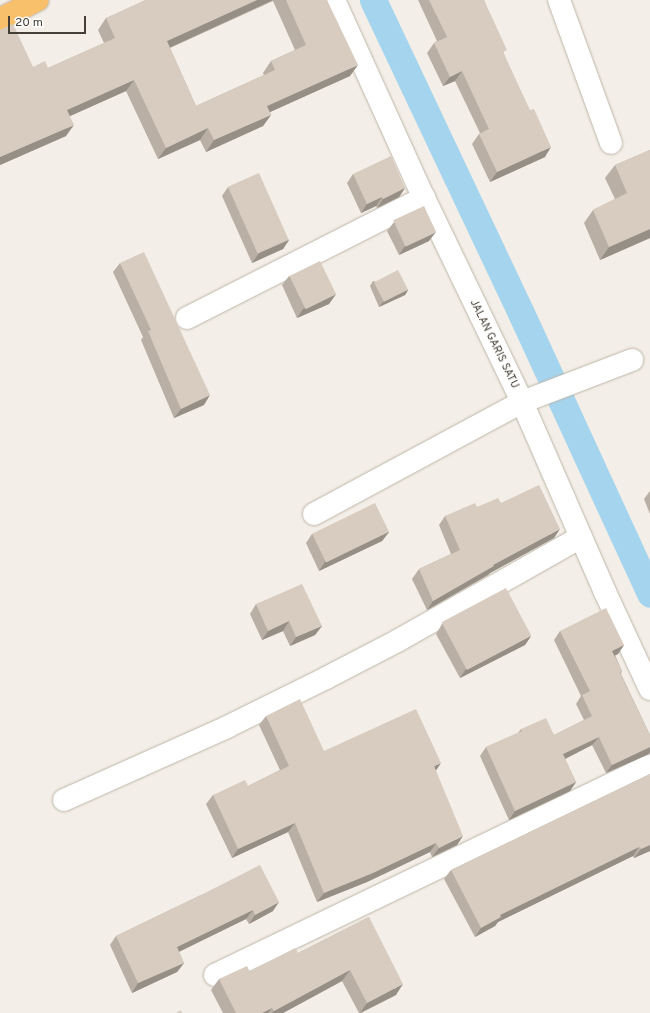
<!DOCTYPE html>
<html>
<head>
<meta charset="utf-8">
<style>
  body { margin:0 }
  #map { position:relative; width:650px; height:1013px; overflow:hidden; background:#f3eee7; font-family:Overpass,sans-serif }
  div>[style] { position:absolute }
  .canal>* { height:27px; margin:-13.5px; padding:0 13.5px; transform-origin:13.5px; border-radius:13.5px; background:#a5d5ee }
  .roads { filter:drop-shadow(0 0 1px #beb5a9) drop-shadow(0 0 1px #beb5a9) }
  .minor>* { height:22px; margin:-11px; padding:0 11px; transform-origin:11px; border-radius:11px; background:#fff }
  .highway>* { height:22px; margin:-11px; padding:0 11px; transform-origin:11px; border-radius:11px; background:#f9c06b }
  .wall>* { inset:0; background:#b9afa4 }
  .shaded-wall>* { inset:0; background:#968f86 }
  .building>* { inset:0; background:#d7ccbf; transform-origin:0 0 }
  span { translate:-50% -50%; white-space:nowrap; text-align:center; line-height:1.15; -webkit-text-stroke:3px #fff; paint-order:stroke }
  .street-label { font-size:11px; color:#453e36 }
  .scale { position:absolute; left:8px; top:16px; width:78px; height:18px; box-sizing:border-box; border:2px solid #453e36; border-top:0; padding-left:5px; font-size:12px; line-height:14px; white-space:nowrap; color:#453e36; -webkit-text-stroke:3px #fff; paint-order:stroke }
</style>
</head>
<body>
<div id="map">
  <div class="canal">
    <i style="left:373px;top:0;width:346px;rotate:64.7deg"></i>
    <i style="left:521px;top:313px;width:309px;rotate:65.3deg"></i>
  </div>
  <div class="roads">
    <div class="minor">
      <i style="left:334px;top:0;width:217px;rotate:65.6deg"></i>
      <i style="left:424px;top:198px;width:226px;rotate:64.3deg"></i>
      <i style="left:522px;top:402px;width:207px;rotate:66.4deg"></i>
      <i style="left:605px;top:592px;width:107px;rotate:65.1deg"></i>
      <i style="left:559px;top:0;width:152px;rotate:70deg"></i>
      <i style="left:187px;top:318px;width:266px;rotate:-26.9deg"></i>
      <i style="left:314px;top:514px;width:236px;rotate:-28.3deg"></i>
      <i style="left:522px;top:402px;width:118px;rotate:-20.9deg"></i>
      <i style="left:64px;top:800px;width:179px;rotate:-24.1deg"></i>
      <i style="left:227px;top:727px;width:110px;rotate:-26.3deg"></i>
      <i style="left:326px;top:678px;width:82px;rotate:-27.5deg"></i>
      <i style="left:399px;top:640px;width:209px;rotate:-29.5deg"></i>
      <i style="left:215px;top:975px;width:483px;rotate:-25.7deg"></i>
    </div>
    <div class="highway">
      <i style="left:0;top:19px;width:42px;rotate:-26.6deg"></i>
    </div>
  </div>
  <div class="wall">
    <i style="clip-path:polygon(evenodd,150px 0,327px 0,350px 76px,270px 112px,271px 115px,263px 126px,206px 152px,200px 140px,158px 159px,126px 91px,70px 116px,66px 136px,0 165px,0 30px,33px 67px,48px 68px,104px 43px,98px 30px,106px 18px,150px 0,273px 1px,295px 50px,271px 61px,263px 73px,264px 75px,196px 106px,170px 48px,273px 1px)"></i>
    <i style="clip-path:polygon(418px 0,484px 0,504px 54px,545px 157px,490px 182px,472px 144px,479px 134px,480px 133px,455px 81px,443px 86px,427px 53px,434px 43px,437px 41px)"></i>
    <i style="clip-path:polygon(650px 150px,650px 238px,600px 260px,584px 223px,593px 210px,615px 199px,605px 178px,615px 165px)"></i>
    <i style="clip-path:polygon(353px 174px,405px 188px,399px 197px,377px 208px,376px 206px,361px 213px,347px 183px)"></i>
    <i style="clip-path:polygon(228px 187px,289px 240px,283px 249px,252px 263px,222px 196px)"></i>
    <i style="clip-path:polygon(394px 222px,429px 241px,399px 255px,387px 231px)"></i>
    <i style="clip-path:polygon(120px 263px,204px 405px,174px 418px,141px 340px,143px 337px,113px 272px)"></i>
    <i style="clip-path:polygon(289px 276px,336px 294px,329px 304px,297px 318px,282px 285px)"></i>
    <i style="clip-path:polygon(373px 281px,408px 290px,405px 295px,379px 307px,370px 286px)"></i>
    <i style="clip-path:polygon(650px 491px,650px 514px,644px 499px)"></i>
    <i style="clip-path:polygon(501px 503px,554px 538px,490px 573px,488px 575px,427px 610px,412px 579px,419px 569px,451px 554px,439px 525px,445px 516px,477px 507px)"></i>
    <i style="clip-path:polygon(389px 532px,382px 541px,319px 571px,306px 543px,312px 534px)"></i>
    <i style="clip-path:polygon(256px 604px,322px 626px,315px 635px,290px 646px,283px 631px,262px 640px,250px 614px)"></i>
    <i style="clip-path:polygon(442px 624px,531px 636px,525px 645px,460px 678px,436px 634px)"></i>
    <i style="clip-path:polygon(560px 631px,624px 645px,618px 654px,615px 655px,622px 671px,621px 674px,650px 735px,650px 752px,649px 754px,606px 773px,592px 745px,565px 759px,576px 782px,570px 791px,509px 820px,480px 756px,486px 747px,518px 733px,521px 729px,554px 735px,584px 720px,576px 704px,581px 696px,554px 640px)"></i>
    <i style="clip-path:polygon(266px 716px,324px 751px,436px 771px,457px 845px,432px 857px,430px 852px,367px 882px,317px 902px,288px 832px,232px 858px,206px 804px,213px 795px,248px 786px,280px 770px,259px 725px)"></i>
    <i style="clip-path:polygon(650px 774px,650px 851px,634px 858px,633px 856px,498px 922px,495px 926px,475px 937px,444px 879px,451px 870px)"></i>
    <i style="clip-path:polygon(201px 895px,273px 911px,249px 924px,246px 919px,179px 952px,184px 963px,177px 972px,132px 993px,110px 945px,116px 936px)"></i>
    <i style="clip-path:polygon(369px 917px,396px 995px,361px 1013px,359px 1013px,342px 981px,283px 1013px,223px 1013px,211px 990px,219px 979px,250px 972px,298px 953px)"></i>
  </div>
  <div class="shaded-wall">
    <i style="clip-path:polygon(257px 0,273px 0,158px 53px,167px 41px)"></i>
    <i style="clip-path:polygon(358px 65px,350px 76px,259px 117px,267px 106px)"></i>
    <i style="clip-path:polygon(462px 71px,455px 81px,443px 86px,450px 77px)"></i>
    <i style="clip-path:polygon(134px 80px,126px 91px,59px 121px,67px 110px)"></i>
    <i style="clip-path:polygon(271px 115px,263px 126px,206px 152px,214px 140px)"></i>
    <i style="clip-path:polygon(74px 125px,66px 136px,0 165px,0 157px)"></i>
    <i style="clip-path:polygon(208px 128px,200px 140px,158px 159px,166px 148px)"></i>
    <i style="clip-path:polygon(551px 147px,545px 157px,490px 182px,497px 172px)"></i>
    <i style="clip-path:polygon(405px 188px,399px 197px,377px 208px,383px 199px)"></i>
    <i style="clip-path:polygon(382px 197px,376px 206px,361px 213px,367px 204px)"></i>
    <i style="clip-path:polygon(650px 229px,650px 238px,600px 260px,609px 247px)"></i>
    <i style="clip-path:polygon(436px 232px,429px 241px,399px 255px,405px 246px)"></i>
    <i style="clip-path:polygon(289px 240px,283px 249px,252px 263px,259px 253px)"></i>
    <i style="clip-path:polygon(408px 290px,405px 295px,379px 307px,383px 302px)"></i>
    <i style="clip-path:polygon(336px 294px,329px 304px,297px 318px,303px 309px)"></i>
    <i style="clip-path:polygon(210px 395px,204px 405px,174px 418px,181px 409px)"></i>
    <i style="clip-path:polygon(560px 529px,554px 538px,490px 573px,488px 575px,427px 610px,433px 601px,493px 565px)"></i>
    <i style="clip-path:polygon(389px 532px,382px 541px,319px 571px,325px 562px)"></i>
    <i style="clip-path:polygon(289px 621px,283px 631px,262px 640px,268px 631px)"></i>
    <i style="clip-path:polygon(322px 626px,315px 635px,290px 646px,296px 637px)"></i>
    <i style="clip-path:polygon(531px 636px,525px 645px,460px 678px,466px 669px)"></i>
    <i style="clip-path:polygon(624px 645px,618px 654px,606px 660px,612px 651px)"></i>
    <i style="clip-path:polygon(599px 737px,592px 745px,557px 763px,563px 754px)"></i>
    <i style="clip-path:polygon(650px 747px,650px 752px,649px 754px,606px 773px,612px 765px)"></i>
    <i style="clip-path:polygon(441px 763px,435px 772px,434px 766px)"></i>
    <i style="clip-path:polygon(576px 782px,570px 791px,509px 820px,515px 811px)"></i>
    <i style="clip-path:polygon(295px 823px,288px 832px,232px 858px,238px 849px)"></i>
    <i style="clip-path:polygon(463px 836px,457px 845px,432px 857px,439px 848px)"></i>
    <i style="clip-path:polygon(436px 843px,430px 852px,367px 882px,317px 902px,324px 893px)"></i>
    <i style="clip-path:polygon(650px 845px,650px 851px,634px 858px,641px 849px)"></i>
    <i style="clip-path:polygon(639px 847px,633px 856px,498px 922px,495px 926px,475px 937px,481px 928px,500px 915px)"></i>
    <i style="clip-path:polygon(279px 902px,273px 911px,249px 924px,255px 915px)"></i>
    <i style="clip-path:polygon(253px 910px,246px 919px,170px 956px,177px 947px)"></i>
    <i style="clip-path:polygon(184px 963px,177px 972px,132px 993px,138px 983px)"></i>
    <i style="clip-path:polygon(350px 970px,342px 981px,283px 1013px,272px 1013px,274px 1011px)"></i>
    <i style="clip-path:polygon(403px 984px,396px 995px,360px 1013px,367px 1003px)"></i>
    <i style="clip-path:polygon(272px 1008px,268px 1013px,262px 1013px)"></i>
  </div>
  <div class="building">
    <i style="clip-path:polygon(145px 0,148px 0,148px 1px,150px 0,257px 0,167px 41px,196px 106px,275px 70px,271px 61px,306px 45px,286px 0,327px 0,358px 65px,267px 106px,271px 115px,214px 140px,208px 128px,166px 148px,134px 80px,67px 110px,74px 125px,0 157px,0 30px,13px 24px,33px 67px,45px 61px,48px 68px,115px 38px,106px 18px)"></i>
    <i style="clip-path:polygon(429px 0,484px 0,507px 50px,503px 52px,530px 110px,534px 109px,551px 147px,497px 172px,479px 134px,489px 129px,462px 71px,450px 77px,434px 43px,447px 37px)"></i>
    <i style="clip-path:polygon(650px 150px,650px 229px,609px 247px,593px 210px,627px 193px,615px 165px)"></i>
    <i style="clip-path:polygon(391px 156px,405px 188px,383px 199px,382px 197px,367px 204px,353px 174px)"></i>
    <i style="left:259px;top:173px;width:73px;height:34px;rotate:66deg"></i>
    <i style="left:424px;top:206px;width:29px;height:34px;rotate:65deg"></i>
    <i style="clip-path:polygon(144px 252px,210px 395px,181px 409px,148px 331px,151px 330px,120px 263px)"></i>
    <i style="left:320px;top:261px;width:37px;height:34px;rotate:64deg"></i>
    <i style="left:398px;top:270px;width:22px;height:27px;rotate:63deg"></i>
    <i style="clip-path:polygon(539px 485px,560px 529px,493px 565px,494px 566px,433px 601px,419px 569px,460px 550px,445px 516px,475px 503px,477px 507px,498px 498px,501px 503px)"></i>
    <i style="left:375px;top:503px;width:32px;height:70px;rotate:64deg"></i>
    <i style="clip-path:polygon(302px 584px,322px 626px,296px 637px,289px 621px,268px 631px,256px 604px)"></i>
    <i style="left:506px;top:588px;width:54px;height:73px;rotate:62deg"></i>
    <i style="clip-path:polygon(606px 608px,624px 645px,612px 651px,622px 671px,620px 673px,650px 735px,650px 747px,612px 765px,599px 737px,563px 754px,576px 782px,515px 811px,486px 747px,522px 731px,521px 729px,546px 718px,554px 735px,592px 716px,582px 695px,590px 691px,560px 631px)"></i>
    <i style="clip-path:polygon(300px 699px,324px 751px,416px 709px,441px 763px,434px 766px,463px 836px,439px 848px,436px 843px,373px 873px,324px 893px,295px 823px,238px 849px,213px 795px,245px 780px,248px 786px,289px 766px,266px 716px)"></i>
    <i style="clip-path:polygon(650px 774px,650px 845px,641px 849px,639px 847px,500px 915px,501px 917px,481px 928px,451px 870px)"></i>
    <i style="clip-path:polygon(260px 865px,279px 902px,255px 915px,253px 910px,177px 947px,184px 963px,138px 983px,116px 936px,201px 895px)"></i>
    <i style="clip-path:polygon(369px 917px,403px 984px,367px 1003px,350px 970px,274px 1011px,272px 1008px,262px 1013px,236px 1013px,219px 979px,247px 966px,250px 972px,295px 948px,298px 953px)"></i>
    <i style="clip-path:polygon(181px 1010px,182px 1013px,176px 1013px)"></i>
  </div>
  <div class="street-label">
    <span style="left:494px;top:344px;rotate:64deg">JALAN GARIS SATU</span>
  </div>
  <div class="scale">20 m</div>
</div>
</body>
</html>
